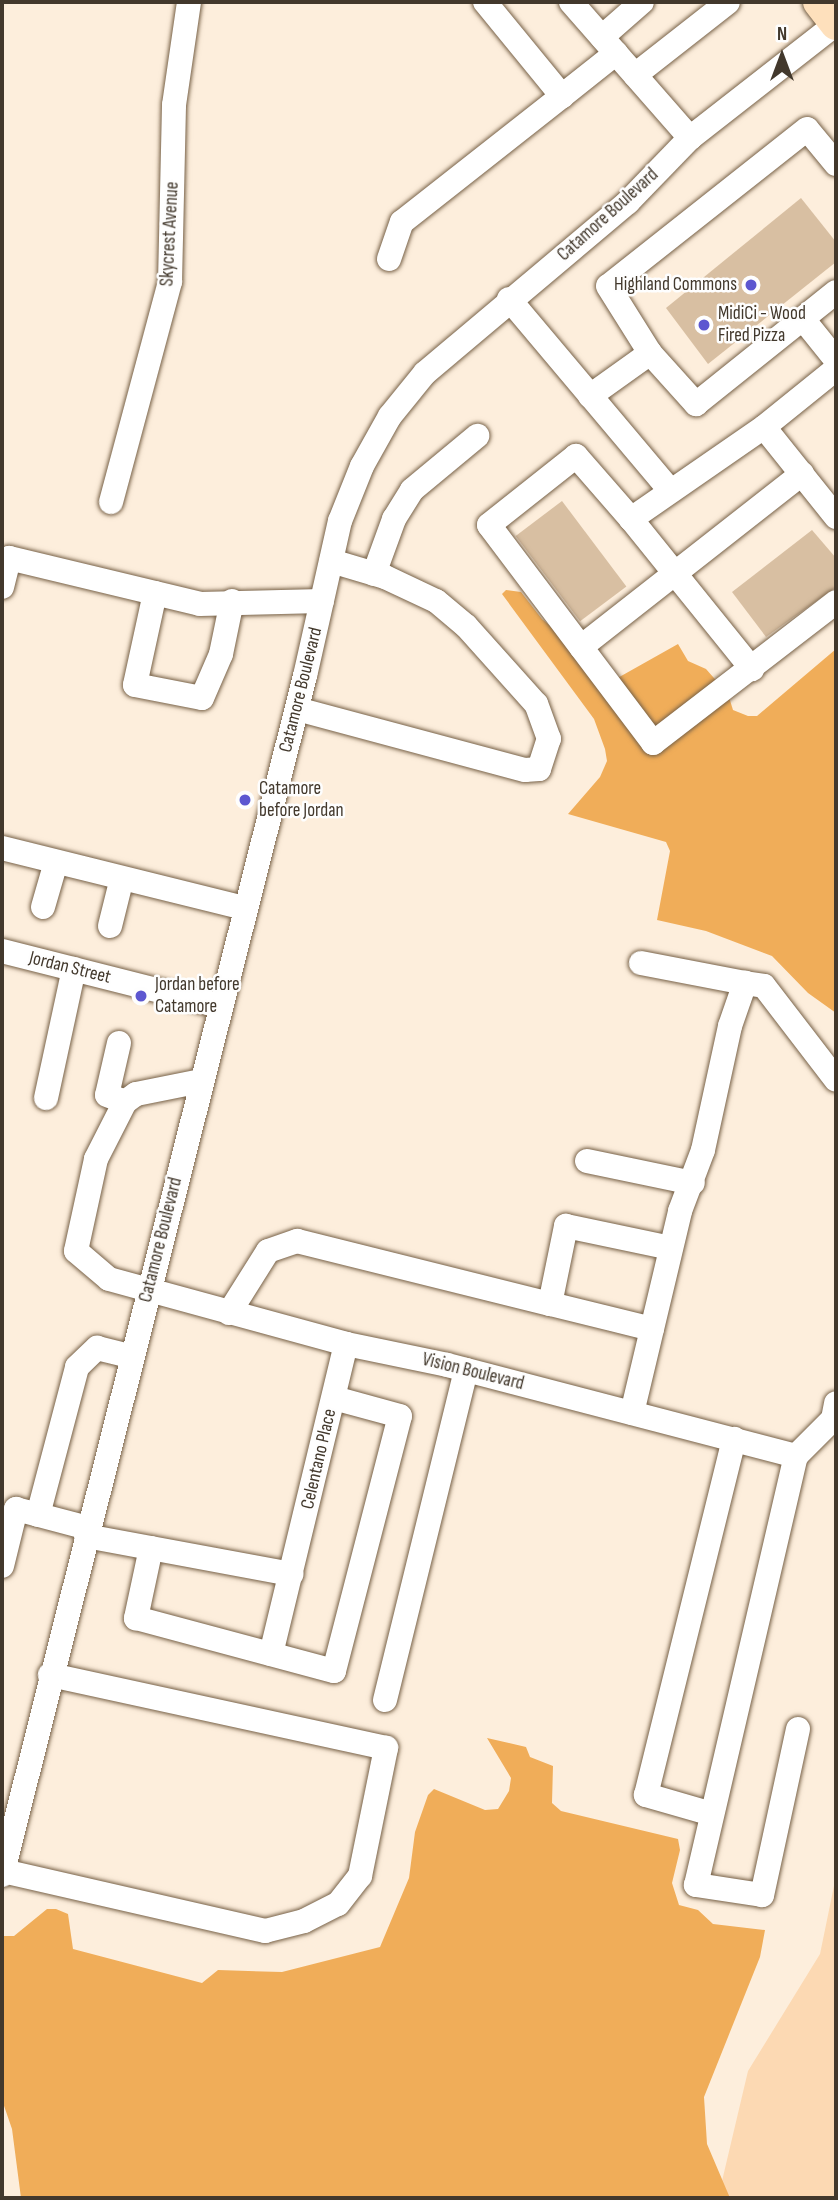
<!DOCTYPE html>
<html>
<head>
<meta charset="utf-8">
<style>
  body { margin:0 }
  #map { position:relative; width:838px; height:2200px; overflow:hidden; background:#fdeedc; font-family:"Sofia Sans Condensed",sans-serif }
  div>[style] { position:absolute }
  .green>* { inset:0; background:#fcd9b3 }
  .forest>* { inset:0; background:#f0ad59 }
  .building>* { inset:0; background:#d8bfa2; transform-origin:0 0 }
  .roads { filter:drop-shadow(0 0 2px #776147) drop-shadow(0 0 2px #776147) }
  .minor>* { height:24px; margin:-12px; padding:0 12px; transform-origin:12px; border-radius:12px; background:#fff }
  .major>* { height:32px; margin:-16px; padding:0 16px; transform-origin:16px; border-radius:16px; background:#fee0bc }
  .dots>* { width:19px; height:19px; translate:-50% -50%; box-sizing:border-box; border:4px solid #fefefe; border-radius:50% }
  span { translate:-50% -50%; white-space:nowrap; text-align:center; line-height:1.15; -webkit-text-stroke:5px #fefefe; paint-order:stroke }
  .street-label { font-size:19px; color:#42382c }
  .poi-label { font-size:19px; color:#42382c }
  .right { translate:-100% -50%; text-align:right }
  .left { translate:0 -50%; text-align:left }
  .frame { position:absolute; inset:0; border:4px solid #42382c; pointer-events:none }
  .north { position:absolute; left:747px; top:21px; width:70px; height:70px; -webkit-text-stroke:5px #fefefe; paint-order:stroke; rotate:0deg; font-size:19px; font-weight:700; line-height:28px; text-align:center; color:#42382c }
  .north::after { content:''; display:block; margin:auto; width:24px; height:32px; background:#42382c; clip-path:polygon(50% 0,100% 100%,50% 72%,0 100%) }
</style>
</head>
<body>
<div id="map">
  <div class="green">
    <i style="clip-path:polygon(836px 1876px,836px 2198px,718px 2198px,748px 2071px,820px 1954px)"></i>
  </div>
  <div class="forest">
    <i style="clip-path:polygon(506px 590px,521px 592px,542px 619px,614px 680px,678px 644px,688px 661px,706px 669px,728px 694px,733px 710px,748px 716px,757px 716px,836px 649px,836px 1013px,808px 993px,772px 956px,706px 931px,657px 920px,670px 851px,666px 842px,568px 814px,600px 777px,607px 761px,605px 749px,594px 719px,502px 594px)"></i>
    <i style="clip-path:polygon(487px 1738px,526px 1747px,530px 1757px,553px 1766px,552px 1803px,561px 1811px,678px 1839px,680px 1850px,672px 1883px,679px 1905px,698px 1910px,713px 1924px,765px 1930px,760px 1957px,704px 2097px,707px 2144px,730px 2198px,21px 2198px,12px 2129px,2px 2100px,2px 1936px,14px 1936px,47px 1909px,56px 1909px,68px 1914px,73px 1949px,202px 1983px,218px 1970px,282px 1972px,380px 1947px,409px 1878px,415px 1832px,428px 1795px,434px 1789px,485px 1810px,498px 1809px,509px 1791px,511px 1778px)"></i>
  </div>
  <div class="building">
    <i style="clip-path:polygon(801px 198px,836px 242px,836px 262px,708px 364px,666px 308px)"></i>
    <i style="left:562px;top:501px;width:107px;height:58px;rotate:53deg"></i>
    <i style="clip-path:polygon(812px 530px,836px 558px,836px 587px,766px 637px,732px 592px)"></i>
  </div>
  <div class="roads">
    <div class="minor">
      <i style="left:485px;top:2px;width:122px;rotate:50.7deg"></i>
      <i style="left:562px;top:96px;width:69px;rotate:-38.5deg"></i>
      <i style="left:571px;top:2px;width:181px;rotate:48.8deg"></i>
      <i style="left:602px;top:37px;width:53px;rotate:-41.2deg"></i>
      <i style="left:635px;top:75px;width:118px;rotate:-38.1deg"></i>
      <i style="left:836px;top:164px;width:45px;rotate:-129.6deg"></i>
      <i style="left:807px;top:129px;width:253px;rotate:141.7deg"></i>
      <i style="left:608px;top:286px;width:79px;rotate:57.9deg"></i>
      <i style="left:650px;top:353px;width:69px;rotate:48deg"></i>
      <i style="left:696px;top:404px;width:179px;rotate:-38.7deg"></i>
      <i style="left:389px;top:259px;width:39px;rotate:-71deg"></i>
      <i style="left:402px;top:222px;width:204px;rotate:-38.2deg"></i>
      <i style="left:509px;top:299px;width:248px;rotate:49.9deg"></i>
      <i style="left:803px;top:319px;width:53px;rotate:51.2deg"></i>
      <i style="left:590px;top:396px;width:74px;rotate:-35.6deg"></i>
      <i style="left:764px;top:427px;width:92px;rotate:-38.9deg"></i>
      <i style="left:111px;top:502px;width:228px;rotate:-75deg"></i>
      <i style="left:170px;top:282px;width:177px;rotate:-88.7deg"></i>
      <i style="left:174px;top:105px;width:104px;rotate:-81.7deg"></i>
      <i style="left:836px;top:517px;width:115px;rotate:-128.7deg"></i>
      <i style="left:764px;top:427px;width:162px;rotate:145.3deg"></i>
      <i style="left:631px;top:519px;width:84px;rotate:-131.1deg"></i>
      <i style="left:576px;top:456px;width:111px;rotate:141.6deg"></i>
      <i style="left:489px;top:525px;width:273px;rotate:53deg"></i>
      <i style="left:653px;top:743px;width:231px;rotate:-37.6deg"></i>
      <i style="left:631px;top:519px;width:193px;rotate:51.1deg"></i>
      <i style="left:374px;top:574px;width:59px;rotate:-70deg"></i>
      <i style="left:394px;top:519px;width:34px;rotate:-58deg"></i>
      <i style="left:412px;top:490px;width:85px;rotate:-39.7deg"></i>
      <i style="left:2px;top:587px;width:30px;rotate:-76deg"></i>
      <i style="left:9px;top:558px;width:196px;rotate:13.5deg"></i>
      <i style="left:200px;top:604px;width:122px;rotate:-1.4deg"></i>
      <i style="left:155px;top:593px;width:94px;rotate:102.3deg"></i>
      <i style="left:135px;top:685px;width:68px;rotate:11deg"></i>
      <i style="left:202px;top:698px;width:48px;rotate:-66.6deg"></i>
      <i style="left:221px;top:654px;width:54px;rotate:-78.3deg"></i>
      <i style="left:581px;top:647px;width:281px;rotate:-38.1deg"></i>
      <i style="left:297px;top:709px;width:236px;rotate:15deg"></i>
      <i style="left:525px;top:770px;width:14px;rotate:-4deg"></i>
      <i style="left:539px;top:769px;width:32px;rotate:-72deg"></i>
      <i style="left:549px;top:739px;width:37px;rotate:-110deg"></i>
      <i style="left:536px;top:704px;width:105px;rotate:-131.9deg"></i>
      <i style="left:466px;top:626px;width:39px;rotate:-140deg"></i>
      <i style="left:436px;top:601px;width:56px;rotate:-154.8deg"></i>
      <i style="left:385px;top:577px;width:56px;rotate:-163.5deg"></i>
      <i style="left:2px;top:848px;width:250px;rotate:13.9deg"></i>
      <i style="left:43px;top:907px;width:47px;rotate:-73.9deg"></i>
      <i style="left:110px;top:926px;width:49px;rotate:-76deg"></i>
      <i style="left:2px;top:951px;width:225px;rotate:14.2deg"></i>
      <i style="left:641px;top:963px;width:106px;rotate:10.9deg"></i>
      <i style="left:119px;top:1043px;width:53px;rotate:103deg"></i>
      <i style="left:107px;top:1095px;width:19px;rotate:21deg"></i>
      <i style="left:201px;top:1081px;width:66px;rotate:168.7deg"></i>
      <i style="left:136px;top:1094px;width:14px;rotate:144deg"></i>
      <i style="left:125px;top:1102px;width:64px;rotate:117deg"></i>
      <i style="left:96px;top:1159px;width:94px;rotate:102.3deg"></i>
      <i style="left:76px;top:1251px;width:43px;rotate:40.3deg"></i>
      <i style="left:109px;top:1279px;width:246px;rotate:15.3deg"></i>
      <i style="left:346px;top:1344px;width:103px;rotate:11.7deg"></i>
      <i style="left:447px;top:1365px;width:361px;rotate:14.6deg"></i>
      <i style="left:46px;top:1098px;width:132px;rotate:-77.8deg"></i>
      <i style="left:587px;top:1161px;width:108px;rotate:11.7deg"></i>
      <i style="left:229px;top:1313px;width:73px;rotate:-57.8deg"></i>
      <i style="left:268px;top:1251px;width:31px;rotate:-19deg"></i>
      <i style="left:297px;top:1241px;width:261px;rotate:14deg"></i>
      <i style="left:652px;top:1329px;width:105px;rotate:-166.2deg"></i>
      <i style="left:550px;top:1304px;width:80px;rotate:-78.4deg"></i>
      <i style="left:566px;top:1226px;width:107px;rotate:11.8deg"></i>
      <i style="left:632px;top:1413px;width:208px;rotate:-76.6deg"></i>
      <i style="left:680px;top:1211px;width:65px;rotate:-69.3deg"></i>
      <i style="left:703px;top:1150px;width:127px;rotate:-77.7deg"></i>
      <i style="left:730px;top:1026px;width:46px;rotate:-70.8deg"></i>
      <i style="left:745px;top:983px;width:19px;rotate:9deg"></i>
      <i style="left:764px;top:986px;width:118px;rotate:52.5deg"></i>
      <i style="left:38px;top:1515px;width:153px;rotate:-75.2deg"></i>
      <i style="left:77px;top:1367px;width:28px;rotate:-44deg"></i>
      <i style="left:97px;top:1348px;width:36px;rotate:14deg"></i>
      <i style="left:86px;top:1536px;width:209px;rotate:10.5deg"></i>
      <i style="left:151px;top:1548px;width:72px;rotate:102.1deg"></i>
      <i style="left:136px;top:1618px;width:205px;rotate:15deg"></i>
      <i style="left:334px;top:1671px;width:263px;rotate:-75.5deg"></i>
      <i style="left:400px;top:1416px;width:68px;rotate:-164.7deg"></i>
      <i style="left:2px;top:1566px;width:59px;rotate:-76.2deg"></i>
      <i style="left:16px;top:1509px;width:74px;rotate:14.8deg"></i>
      <i style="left:271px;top:1654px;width:319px;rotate:-76.4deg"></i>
      <i style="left:385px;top:1700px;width:340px;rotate:-76.2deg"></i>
      <i style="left:798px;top:1729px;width:170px;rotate:102.2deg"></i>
      <i style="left:762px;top:1895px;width:67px;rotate:-171.4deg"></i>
      <i style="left:696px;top:1885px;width:441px;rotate:-76.9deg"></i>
      <i style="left:796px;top:1456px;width:52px;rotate:-45deg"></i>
      <i style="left:833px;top:1419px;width:16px;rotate:-79deg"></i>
      <i style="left:712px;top:1814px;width:69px;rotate:-163.9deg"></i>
      <i style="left:646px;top:1795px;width:367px;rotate:-76.1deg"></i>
      <i style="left:3px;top:1871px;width:269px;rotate:12.9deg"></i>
      <i style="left:265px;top:1931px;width:40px;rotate:-14.4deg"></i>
      <i style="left:304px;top:1921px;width:38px;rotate:-27deg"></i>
      <i style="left:338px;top:1904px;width:36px;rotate:-52deg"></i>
      <i style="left:360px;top:1876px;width:131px;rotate:-78.5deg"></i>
      <i style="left:386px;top:1748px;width:344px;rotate:-167.7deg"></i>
      <i style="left:2px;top:1875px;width:1237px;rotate:-75.82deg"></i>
      <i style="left:305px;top:676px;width:159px;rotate:-77.3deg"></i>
      <i style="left:340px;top:521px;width:59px;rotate:-68.2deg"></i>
      <i style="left:362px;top:466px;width:57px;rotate:-60.8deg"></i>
      <i style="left:390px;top:416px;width:55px;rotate:-50.9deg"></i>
      <i style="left:425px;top:373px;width:265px;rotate:-40.1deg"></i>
      <i style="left:628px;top:202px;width:89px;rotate:-45.9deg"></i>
      <i style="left:690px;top:138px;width:185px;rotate:-38deg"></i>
    </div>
    <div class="major">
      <i style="left:819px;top:2px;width:28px;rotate:52deg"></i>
    </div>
  </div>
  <div class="dots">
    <i style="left:751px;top:285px;background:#5d57d0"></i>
    <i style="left:704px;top:325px;background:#5d57d0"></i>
    <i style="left:245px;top:800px;background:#5d57d0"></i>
    <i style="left:141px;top:996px;background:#5d57d0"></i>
  </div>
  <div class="street-label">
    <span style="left:608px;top:215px;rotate:-42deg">Catamore Boulevard</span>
    <span style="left:170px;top:234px;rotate:-87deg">Skycrest Avenue</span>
    <span style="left:301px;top:690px;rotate:-76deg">Catamore Boulevard</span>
    <span style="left:70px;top:968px;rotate:14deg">Jordan Street</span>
    <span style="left:161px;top:1240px;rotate:-76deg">Catamore Boulevard</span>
    <span style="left:473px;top:1372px;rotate:14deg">Vision Boulevard</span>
    <span style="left:319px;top:1459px;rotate:-77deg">Celentano Place</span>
  </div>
  <div class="poi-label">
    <span class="right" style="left:737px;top:285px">Highland Commons</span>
    <span class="left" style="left:718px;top:325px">MidiCi - Wood<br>Fired Pizza</span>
    <span class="left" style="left:259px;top:800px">Catamore<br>before Jordan</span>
    <span class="left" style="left:155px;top:996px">Jordan before<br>Catamore</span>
  </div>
  <div class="frame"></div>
  <div class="north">N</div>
</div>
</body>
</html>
